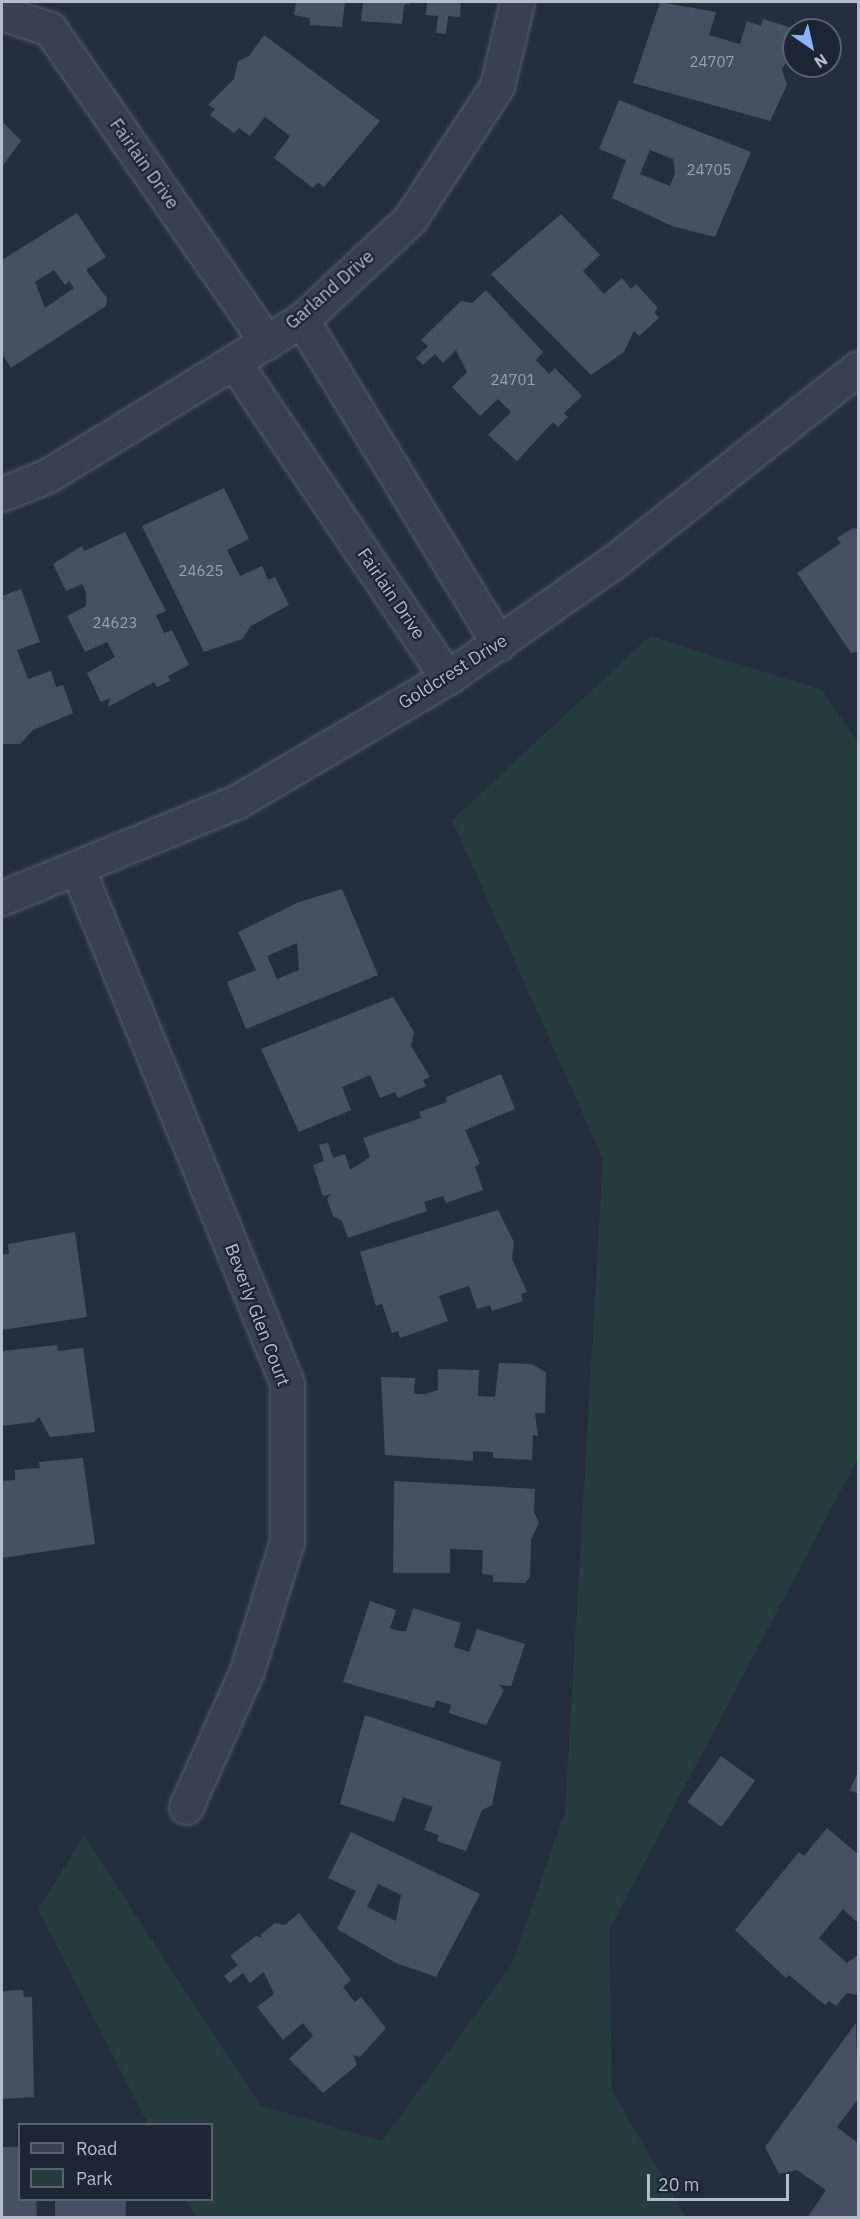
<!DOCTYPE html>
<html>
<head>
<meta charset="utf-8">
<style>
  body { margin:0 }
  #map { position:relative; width:860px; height:2219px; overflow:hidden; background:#242f3e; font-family:"IBM Plex Sans",sans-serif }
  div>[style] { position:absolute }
  .green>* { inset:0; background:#263c3f }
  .building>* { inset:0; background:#455162; transform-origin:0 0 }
  .roads { filter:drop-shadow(0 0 2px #565f6c) drop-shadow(0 0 2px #565f6c) }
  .street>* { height:33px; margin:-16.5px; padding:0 16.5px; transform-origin:16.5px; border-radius:16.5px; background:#38414e }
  span { translate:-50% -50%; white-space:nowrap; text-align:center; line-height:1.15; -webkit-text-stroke:4.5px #1d2633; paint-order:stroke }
  .number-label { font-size:15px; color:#98a1af }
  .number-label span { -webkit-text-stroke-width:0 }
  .street-label { font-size:18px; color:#b4bcc9 }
  .frame { position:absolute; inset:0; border:3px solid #b4bcc9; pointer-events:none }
  .legend { position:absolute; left:18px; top:2123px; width:195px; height:78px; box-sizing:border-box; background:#1d2633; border:2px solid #59626f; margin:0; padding:8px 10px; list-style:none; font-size:18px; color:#b4bcc9 }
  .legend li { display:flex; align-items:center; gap:12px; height:30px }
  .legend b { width:30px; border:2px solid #59626f }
  .north { position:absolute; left:782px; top:18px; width:60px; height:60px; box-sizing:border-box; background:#1d2633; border:2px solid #59626f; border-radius:50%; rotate:146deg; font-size:16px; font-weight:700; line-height:24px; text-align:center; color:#b4bcc9 }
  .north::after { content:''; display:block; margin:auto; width:21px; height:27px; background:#8ab4f8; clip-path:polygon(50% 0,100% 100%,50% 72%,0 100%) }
  .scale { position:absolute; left:647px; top:2174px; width:142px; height:27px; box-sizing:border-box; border:3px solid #b4bcc9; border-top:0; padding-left:8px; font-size:18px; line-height:21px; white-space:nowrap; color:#b4bcc9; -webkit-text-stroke:4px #1d2633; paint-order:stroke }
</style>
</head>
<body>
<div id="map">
  <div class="green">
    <i style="clip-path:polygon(650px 636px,822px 690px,858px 742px,858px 1458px,609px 1930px,612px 2091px,686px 2217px,195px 2217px,186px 2200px,212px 2200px,212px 2124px,148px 2124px,38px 1909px,84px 1836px,260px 2105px,382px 2141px,511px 1966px,565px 1812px,603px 1159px,452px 820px)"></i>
  </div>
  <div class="building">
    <i style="clip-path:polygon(296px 2px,345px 2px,342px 27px,310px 25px,310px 18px,294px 15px)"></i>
    <i style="clip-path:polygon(363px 2px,415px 2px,404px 5px,402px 24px,361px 21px)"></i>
    <i style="clip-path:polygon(427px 2px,461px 2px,460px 17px,448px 16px,446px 34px,436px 33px,438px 16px,426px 15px)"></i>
    <i style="clip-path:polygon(660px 2px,716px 12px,709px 35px,740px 44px,747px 21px,761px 26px,763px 19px,792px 28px,794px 49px,782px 69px,787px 85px,770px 121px,633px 83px)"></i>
    <i style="clip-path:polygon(264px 35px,380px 121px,324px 187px,318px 182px,313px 188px,274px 158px,290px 136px,265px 117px,250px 136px,239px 128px,234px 133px,210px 115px,215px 109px,208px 105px,234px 79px,238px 61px,249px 56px)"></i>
    <i style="clip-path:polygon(evenodd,619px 100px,751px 152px,715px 237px,672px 226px,612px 198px,626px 160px,599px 149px,619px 100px,650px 150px,673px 159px,675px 173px,670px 186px,640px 174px,650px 150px)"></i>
    <i style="clip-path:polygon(2px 121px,21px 141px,3px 165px,2px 164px)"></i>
    <i style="clip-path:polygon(evenodd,77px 213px,106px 257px,86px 270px,107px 298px,106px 306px,11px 368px,2px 354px,2px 260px,77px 213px,54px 270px,65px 285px,69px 281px,74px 288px,45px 308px,35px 282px,54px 270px)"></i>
    <i style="clip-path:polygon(561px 214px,600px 255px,583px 271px,604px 294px,622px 278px,631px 289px,636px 284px,658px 308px,654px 312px,659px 318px,639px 336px,634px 331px,624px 352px,591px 375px,491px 274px)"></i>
    <i style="clip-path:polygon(486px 290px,543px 352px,536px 360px,549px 374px,555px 368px,582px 396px,564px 413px,568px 417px,558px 427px,553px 422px,517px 461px,488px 435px,511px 412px,498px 399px,480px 416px,452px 387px,467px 372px,456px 350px,443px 363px,435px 354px,423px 365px,416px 358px,428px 346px,421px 340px,461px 301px,472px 303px)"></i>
    <i style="clip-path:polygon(224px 488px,249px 539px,227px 550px,240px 576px,262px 566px,268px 580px,275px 577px,289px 605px,251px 626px,242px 639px,204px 652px,142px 526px)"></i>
    <i style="clip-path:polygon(853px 528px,858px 529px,858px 652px,851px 653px,797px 573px,841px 543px,837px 538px)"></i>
    <i style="clip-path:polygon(125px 532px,166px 611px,156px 615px,164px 633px,172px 630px,189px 665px,168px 676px,170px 681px,157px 687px,154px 682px,108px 707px,110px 698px,101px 702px,87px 673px,115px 657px,107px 642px,85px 652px,67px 616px,86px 606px,86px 592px,82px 584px,66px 591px,53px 564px,82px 546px,84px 551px)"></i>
    <i style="clip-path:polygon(21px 589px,40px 642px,17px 650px,28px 679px,51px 671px,56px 687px,63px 685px,73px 713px,33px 730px,20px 744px,2px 744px,2px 596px)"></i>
    <i style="clip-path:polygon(evenodd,342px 889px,378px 975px,246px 1029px,227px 982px,256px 970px,238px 932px,299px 902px,342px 889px,297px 943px,299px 970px,277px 979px,267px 956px,297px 943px)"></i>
    <i style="clip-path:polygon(393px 997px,414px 1032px,411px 1046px,430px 1077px,423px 1080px,426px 1086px,398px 1098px,395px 1092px,380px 1098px,370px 1075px,342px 1087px,351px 1110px,299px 1132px,261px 1049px)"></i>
    <i style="clip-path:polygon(501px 1074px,515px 1109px,465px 1130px,480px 1164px,475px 1167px,483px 1190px,446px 1203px,443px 1196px,424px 1202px,427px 1211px,348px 1238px,342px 1221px,333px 1216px,327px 1199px,331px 1194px,323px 1196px,313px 1165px,324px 1161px,319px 1145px,328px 1143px,333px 1158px,345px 1154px,350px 1170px,370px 1157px,363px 1138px,421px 1118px,419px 1112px,447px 1102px,446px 1097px)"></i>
    <i style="clip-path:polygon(498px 1210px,514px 1242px,512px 1259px,527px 1292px,521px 1294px,523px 1301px,492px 1311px,490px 1305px,477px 1309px,469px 1286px,439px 1296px,448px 1321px,400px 1338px,398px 1331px,392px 1333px,382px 1304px,376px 1306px,360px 1252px)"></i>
    <i style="clip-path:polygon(75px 1232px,87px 1317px,2px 1330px,2px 1254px,9px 1254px,8px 1244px)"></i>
    <i style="clip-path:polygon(57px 1345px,58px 1351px,83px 1348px,95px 1432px,50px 1437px,39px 1417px,34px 1422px,2px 1426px,2px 1351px)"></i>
    <i style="clip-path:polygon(499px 1363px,531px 1364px,546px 1372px,545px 1413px,535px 1413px,538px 1436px,533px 1435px,532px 1460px,493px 1458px,493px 1452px,473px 1451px,473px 1461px,385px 1455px,381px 1377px,415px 1378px,414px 1394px,425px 1394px,438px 1390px,438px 1369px,479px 1370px,478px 1396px,495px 1397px)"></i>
    <i style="clip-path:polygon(83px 1458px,95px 1544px,2px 1558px,2px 1481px,15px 1480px,15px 1470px,40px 1468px,39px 1462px)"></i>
    <i style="clip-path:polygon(394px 1481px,535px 1489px,534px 1513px,539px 1522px,531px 1540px,530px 1577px,525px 1583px,493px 1582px,493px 1575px,482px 1574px,483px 1550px,450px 1549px,450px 1573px,393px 1573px)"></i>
    <i style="clip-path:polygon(370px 1601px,396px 1610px,390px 1628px,399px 1631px,406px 1631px,413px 1608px,461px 1623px,454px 1647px,469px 1652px,477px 1629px,525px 1644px,511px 1686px,499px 1685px,504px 1690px,486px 1725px,449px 1713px,451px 1705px,436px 1700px,434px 1708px,343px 1682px)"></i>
    <i style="clip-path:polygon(365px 1715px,501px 1762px,492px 1805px,482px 1810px,466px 1851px,437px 1841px,439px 1835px,424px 1830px,433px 1807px,403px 1797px,394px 1822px,340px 1804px)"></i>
    <i style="left:721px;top:1756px;width:42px;height:57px;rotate:36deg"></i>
    <i style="clip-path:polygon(858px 1772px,858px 1794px,850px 1790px)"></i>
    <i style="clip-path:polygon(827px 1828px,858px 1854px,858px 1923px,843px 1909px,819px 1938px,847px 1963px,858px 1955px,858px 1995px,847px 1993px,836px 2006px,829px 2001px,825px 2005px,789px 1975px,786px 1978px,735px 1930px,799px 1852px,804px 1856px)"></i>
    <i style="clip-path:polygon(evenodd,351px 1832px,480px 1894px,436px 1977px,396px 1963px,337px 1929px,356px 1891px,328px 1878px,351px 1832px,378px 1884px,401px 1895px,396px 1921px,367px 1907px,378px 1884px)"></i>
    <i style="clip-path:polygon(299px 1913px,351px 1980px,343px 1987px,355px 2002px,361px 1997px,386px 2028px,360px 2057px,353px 2055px,357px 2065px,323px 2093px,289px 2059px,313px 2036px,303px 2023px,283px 2040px,257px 2007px,274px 1994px,264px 1972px,250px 1983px,243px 1973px,230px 1983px,224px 1976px,238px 1965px,230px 1956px,256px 1936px,263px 1938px,260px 1935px,275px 1923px,285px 1925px)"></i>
    <i style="clip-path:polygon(23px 1990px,24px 1997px,32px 1997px,34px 2097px,2px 2099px,2px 1991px)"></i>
    <i style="clip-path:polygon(856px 2023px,858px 2099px,837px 2127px,858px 2143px,858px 2218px,807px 2218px,826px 2190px,797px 2170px,779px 2174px,765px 2147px)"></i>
    <i style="clip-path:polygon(2px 2147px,20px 2147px,20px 2200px,36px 2200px,37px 2218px,2px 2218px)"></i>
    <i style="left:55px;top:2200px;width:71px;height:18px"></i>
  </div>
  <div class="roads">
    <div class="street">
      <i style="left:2px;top:13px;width:51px;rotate:18.4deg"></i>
      <i style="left:50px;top:29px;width:381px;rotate:55.3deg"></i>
      <i style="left:302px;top:320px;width:379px;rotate:58.7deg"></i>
      <i style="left:234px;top:362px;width:381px;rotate:56deg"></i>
      <i style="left:2px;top:494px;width:48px;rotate:-21.8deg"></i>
      <i style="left:47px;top:476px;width:299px;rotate:-31.5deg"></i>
      <i style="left:302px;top:320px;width:148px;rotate:-43.1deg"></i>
      <i style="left:410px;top:219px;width:159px;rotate:-56.8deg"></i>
      <i style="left:497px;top:86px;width:86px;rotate:-76.6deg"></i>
      <i style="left:78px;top:870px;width:554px;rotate:67.83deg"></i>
      <i style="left:287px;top:1383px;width:158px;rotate:90deg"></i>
      <i style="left:287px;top:1541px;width:135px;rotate:107.2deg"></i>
      <i style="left:247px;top:1670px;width:150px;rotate:114deg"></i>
      <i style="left:2px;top:898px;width:255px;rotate:-22.3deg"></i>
      <i style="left:238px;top:801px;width:243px;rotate:-30.5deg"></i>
      <i style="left:447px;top:678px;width:201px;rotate:-34.9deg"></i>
      <i style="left:612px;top:563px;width:314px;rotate:-38.4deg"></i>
    </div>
  </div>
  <div class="number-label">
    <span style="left:712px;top:62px">24707</span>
    <span style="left:709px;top:170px">24705</span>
    <span style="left:513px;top:380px">24701</span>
    <span style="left:201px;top:571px">24625</span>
    <span style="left:115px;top:623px">24623</span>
  </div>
  <div class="street-label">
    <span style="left:144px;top:164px;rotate:55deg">Fairlain Drive</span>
    <span style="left:330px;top:290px;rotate:-41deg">Garland Drive</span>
    <span style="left:391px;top:594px;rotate:56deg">Fairlain Drive</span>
    <span style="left:453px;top:672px;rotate:-32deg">Goldcrest Drive</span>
    <span style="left:257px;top:1315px;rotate:69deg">Beverly Glen Court</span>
  </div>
  <div class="frame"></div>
  <ul class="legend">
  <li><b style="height:8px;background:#38414e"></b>Road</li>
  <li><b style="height:16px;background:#263c3f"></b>Park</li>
  </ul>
  <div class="north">N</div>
  <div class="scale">20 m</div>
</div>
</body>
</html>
